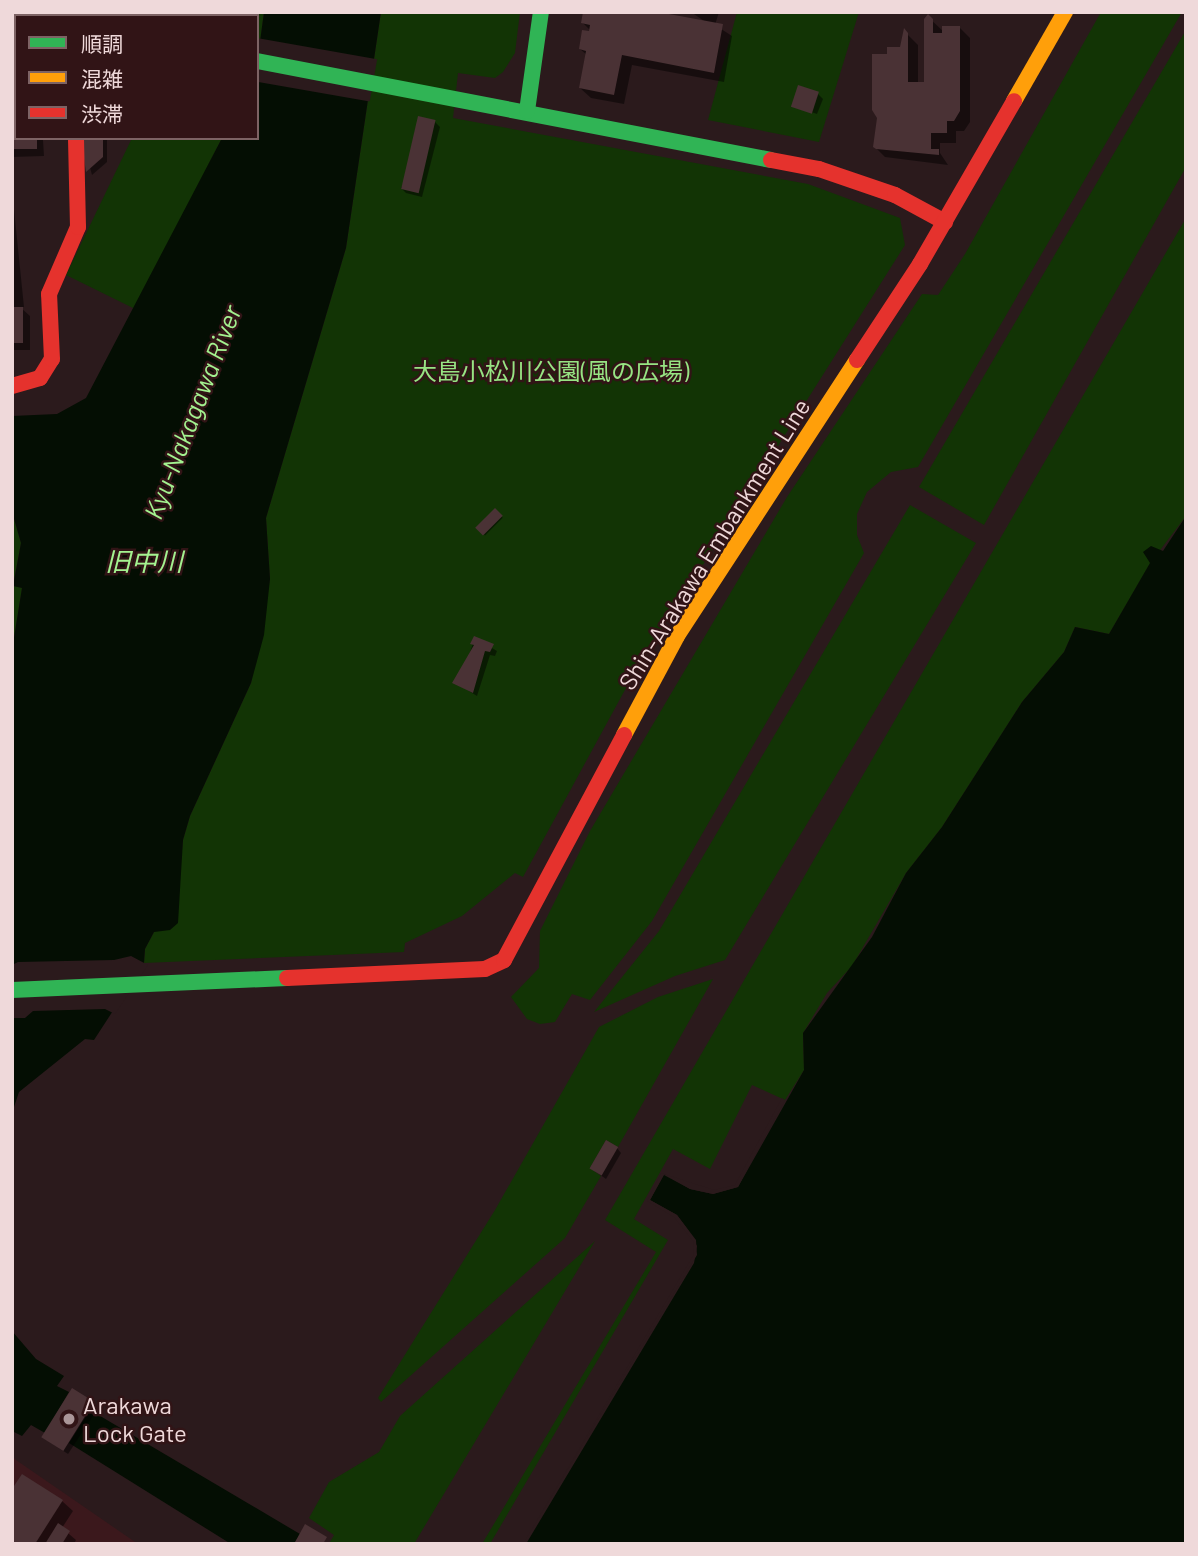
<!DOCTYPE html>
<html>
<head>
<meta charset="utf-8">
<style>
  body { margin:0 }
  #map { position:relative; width:1198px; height:1556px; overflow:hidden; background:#2b1a1c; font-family:Barlow,"Noto Sans JP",sans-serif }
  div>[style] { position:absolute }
  .built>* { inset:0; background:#3b181c }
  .green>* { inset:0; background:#123405 }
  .water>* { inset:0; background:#040e03 }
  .pier>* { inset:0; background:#2b1a1c; transform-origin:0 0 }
  .shadow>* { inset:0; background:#0007; transform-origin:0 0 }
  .building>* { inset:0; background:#4a3235; transform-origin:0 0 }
  .fast>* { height:16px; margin:-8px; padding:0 8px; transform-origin:8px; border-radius:8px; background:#30b455 }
  .slow>* { height:16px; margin:-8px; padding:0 8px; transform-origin:8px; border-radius:8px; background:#ff9f0a }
  .jam>* { height:16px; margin:-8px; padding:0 8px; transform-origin:8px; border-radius:8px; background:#e5322d }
  .dots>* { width:19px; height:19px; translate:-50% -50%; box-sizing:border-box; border:4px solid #311416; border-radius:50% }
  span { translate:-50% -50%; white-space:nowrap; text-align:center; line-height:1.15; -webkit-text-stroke:5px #311416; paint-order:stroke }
  .park-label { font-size:24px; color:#97e483 }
  .street-label { font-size:24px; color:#efd9da }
  .poi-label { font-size:24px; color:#efd9da }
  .left { translate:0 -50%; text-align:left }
  .water-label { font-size:26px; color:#a4f290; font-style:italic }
  .frame { position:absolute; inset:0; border:14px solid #efd9da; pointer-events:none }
  .legend { position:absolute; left:14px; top:14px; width:245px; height:126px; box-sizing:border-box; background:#311416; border:2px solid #7d6364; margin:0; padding:9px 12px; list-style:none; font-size:21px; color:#efd9da }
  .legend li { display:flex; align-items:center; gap:14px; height:35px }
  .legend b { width:35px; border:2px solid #7d6364 }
</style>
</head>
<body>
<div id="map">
  <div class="built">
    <i style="clip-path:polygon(12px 1456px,16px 1460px,138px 1544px,12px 1544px)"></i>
  </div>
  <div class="green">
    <i style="clip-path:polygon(168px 12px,264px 12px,257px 64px,257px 16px,167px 16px)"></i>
    <i style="clip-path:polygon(381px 12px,520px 12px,515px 53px,503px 72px,495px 78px,458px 73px,453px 118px,808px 184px,900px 218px,905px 245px,632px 677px,523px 877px,515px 873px,462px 916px,405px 943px,404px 952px,144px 963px,145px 949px,154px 932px,175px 919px,183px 840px,190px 816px,251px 683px,270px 579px,266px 518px,346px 248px)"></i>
    <i style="clip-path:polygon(737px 12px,859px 12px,819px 142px,708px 120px)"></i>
    <i style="clip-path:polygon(1101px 12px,1182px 12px,918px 467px,891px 472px,867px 492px,857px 514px,857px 535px,864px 553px,652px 921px,590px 1000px,572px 994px,555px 1022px,540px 1024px,527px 1019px,511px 997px,539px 968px,540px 931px,590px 831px,787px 497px,922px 294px,938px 295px,965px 254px)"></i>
    <i style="clip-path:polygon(1186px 30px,1186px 167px,984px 525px,919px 487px)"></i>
    <i style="clip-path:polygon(132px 138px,222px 138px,135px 309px,66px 275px)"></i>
    <i style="clip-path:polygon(1186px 218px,1186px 516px,1151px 562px,1109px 634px,1075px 627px,1064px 652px,1022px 702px,942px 827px,906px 873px,852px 966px,827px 993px,803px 1033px,804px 1070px,785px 1100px,752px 1085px,710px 1169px,673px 1149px,634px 1219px,668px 1240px,490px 1544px,482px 1544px,656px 1252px,605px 1220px)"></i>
    <i style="clip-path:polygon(910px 505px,976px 543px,725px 960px,675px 976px,594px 1012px,659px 931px)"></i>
    <i style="clip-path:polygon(12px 512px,21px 543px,13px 585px,22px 588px,12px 650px)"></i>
    <i style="clip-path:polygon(713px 979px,618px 1147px,606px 1140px,590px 1168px,601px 1176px,565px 1238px,381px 1402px,378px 1398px,495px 1210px,599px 1027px,658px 997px)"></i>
    <i style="clip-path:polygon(595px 1241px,414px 1544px,330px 1542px,334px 1535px,309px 1518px,329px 1482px,379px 1452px,400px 1416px)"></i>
  </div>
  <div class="water">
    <i style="clip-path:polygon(264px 12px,381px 12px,346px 248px,266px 518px,270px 579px,264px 635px,251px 683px,190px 816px,183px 840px,178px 923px,170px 930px,154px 932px,145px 949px,144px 963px,94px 1040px,85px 1039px,19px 1092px,12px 1113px,12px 650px,22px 588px,13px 586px,21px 543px,12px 512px,12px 416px,57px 414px,86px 398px,222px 138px,257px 138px,257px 64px)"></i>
    <i style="clip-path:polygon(1186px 516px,1186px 1544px,526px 1544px,694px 1263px,697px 1246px,688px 1230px,677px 1215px,650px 1200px,664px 1174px,690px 1189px,713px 1194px,738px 1187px,804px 1070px,803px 1033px,872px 937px,906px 873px,942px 827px,1022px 702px,1064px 652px,1075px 627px,1109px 634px,1150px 563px,1143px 552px,1151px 546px,1163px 551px)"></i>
    <i style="clip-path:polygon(12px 1331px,36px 1359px,64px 1376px,57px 1386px,69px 1392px,45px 1433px,31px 1425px,22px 1436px,12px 1431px)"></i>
    <i style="clip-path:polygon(90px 1410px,300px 1534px,294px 1544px,231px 1544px,69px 1443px)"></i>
  </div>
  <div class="pier">
    <i style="left:257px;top:38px;width:122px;height:43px;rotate:10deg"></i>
    <i style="clip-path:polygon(131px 956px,148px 965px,115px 1014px,105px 1009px,33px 1011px,25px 1018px,12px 1018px,12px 965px,18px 962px,114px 960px)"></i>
    <i style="clip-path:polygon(782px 1098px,785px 1100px,738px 1187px,713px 1194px,690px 1189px,664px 1175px,650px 1200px,677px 1215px,696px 1240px,697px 1255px,523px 1544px,694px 1254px,693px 1241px,674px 1217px,647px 1201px,661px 1173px,714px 1190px,735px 1185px)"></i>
  </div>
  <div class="shadow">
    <i style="clip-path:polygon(691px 12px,719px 12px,715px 25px,732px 36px,724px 82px,632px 65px,624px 104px,591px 98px,580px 88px,587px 55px,580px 49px,594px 34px,583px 23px,707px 23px)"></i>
    <i style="clip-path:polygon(928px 17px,944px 32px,960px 28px,970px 38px,970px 122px,964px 131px,956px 131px,956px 143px,940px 143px,940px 153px,948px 165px,885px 157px,874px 146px,889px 56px,901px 49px,905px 32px,918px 45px,918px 83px,926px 83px)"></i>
    <i style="clip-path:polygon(12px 45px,16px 45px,16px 138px,62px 138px,43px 140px,44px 156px,12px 157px)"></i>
    <i style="clip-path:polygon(818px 94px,823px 99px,817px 114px,793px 106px)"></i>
    <i style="clip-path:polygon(435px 122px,440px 127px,422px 197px,406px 193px,401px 188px)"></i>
    <i style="clip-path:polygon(82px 138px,107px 138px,107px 162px,92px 175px)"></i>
    <i style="clip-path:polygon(12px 190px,24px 307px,20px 307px,30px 316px,30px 350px,12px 350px)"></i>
    <i style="left:495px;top:510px;width:11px;height:25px;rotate:45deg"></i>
    <i style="clip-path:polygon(475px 638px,497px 651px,495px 656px,490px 655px,477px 696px,454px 682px,461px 677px)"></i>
    <i style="clip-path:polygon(617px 1148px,621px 1153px,606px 1179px,592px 1169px)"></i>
    <i style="left:72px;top:1391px;width:31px;height:55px;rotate:33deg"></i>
    <i style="clip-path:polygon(62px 1501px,73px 1511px,62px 1528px,76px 1540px,74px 1544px,12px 1544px)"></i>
  </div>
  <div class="building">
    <i style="clip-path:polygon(583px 12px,658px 12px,723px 24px,714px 73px,622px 55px,614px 95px,579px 88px,586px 51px,579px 49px,582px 30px,589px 31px,590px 25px,581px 23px)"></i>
    <i style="clip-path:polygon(928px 14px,933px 19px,933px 33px,942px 33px,942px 26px,960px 26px,960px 111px,954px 121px,947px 121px,947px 133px,931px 133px,931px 149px,939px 149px,939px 155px,876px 149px,873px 147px,877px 118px,872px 110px,872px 54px,887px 54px,887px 47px,900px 47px,904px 28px,908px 33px,908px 82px,924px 82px,924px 19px)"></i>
    <i style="clip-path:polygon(16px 43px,16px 138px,37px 138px,37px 149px,12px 149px)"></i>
    <i style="left:798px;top:85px;width:22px;height:23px;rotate:18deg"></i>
    <i style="left:418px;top:116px;width:18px;height:75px;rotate:13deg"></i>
    <i style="clip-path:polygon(81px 138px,103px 138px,103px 157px,86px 172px)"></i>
    <i style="left:12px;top:307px;width:11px;height:36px"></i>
    <i style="left:495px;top:508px;width:11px;height:28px;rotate:45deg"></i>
    <i style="clip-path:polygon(474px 636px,494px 644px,490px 652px,485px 651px,473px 693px,452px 683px,474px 645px,470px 644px)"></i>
    <i style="left:606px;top:1140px;width:14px;height:33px;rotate:30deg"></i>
    <i style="left:72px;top:1388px;width:26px;height:58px;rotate:32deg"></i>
    <i style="clip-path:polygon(22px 1474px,63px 1500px,35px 1544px,12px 1544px,12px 1489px)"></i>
    <i style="clip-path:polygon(58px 1523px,70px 1531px,62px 1544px,45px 1544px)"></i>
    <i style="clip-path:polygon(305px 1524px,327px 1537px,323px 1544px,294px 1544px)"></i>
  </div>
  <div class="fast">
    <i style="left:73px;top:12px;width:4px;rotate:90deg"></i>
    <i style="left:257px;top:61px;width:523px;rotate:10.9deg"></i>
    <i style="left:527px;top:111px;width:100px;rotate:-82deg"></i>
    <i style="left:12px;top:990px;width:275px;rotate:-2.5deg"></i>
  </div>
  <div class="slow">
    <i style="left:1014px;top:101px;width:103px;rotate:-60.2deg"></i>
    <i style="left:624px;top:735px;width:112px;rotate:-61.8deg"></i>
    <i style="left:677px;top:636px;width:330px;rotate:-56.9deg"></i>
  </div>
  <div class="jam">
    <i style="left:12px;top:24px;width:4px;rotate:-14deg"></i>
    <i style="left:771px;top:160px;width:49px;rotate:10.6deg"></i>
    <i style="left:819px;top:169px;width:80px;rotate:18.9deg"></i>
    <i style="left:895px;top:195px;width:57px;rotate:28.4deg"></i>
    <i style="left:857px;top:360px;width:115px;rotate:-56.7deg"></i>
    <i style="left:920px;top:264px;width:188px;rotate:-60deg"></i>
    <i style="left:12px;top:386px;width:29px;rotate:-16deg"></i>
    <i style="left:40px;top:378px;width:22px;rotate:-58deg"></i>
    <i style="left:52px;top:359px;width:65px;rotate:-92.6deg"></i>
    <i style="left:49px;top:294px;width:73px;rotate:-66.6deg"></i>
    <i style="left:78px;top:227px;width:89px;rotate:-91.3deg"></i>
    <i style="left:287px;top:978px;width:198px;rotate:-2.6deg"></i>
    <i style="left:485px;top:969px;width:21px;rotate:-25deg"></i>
    <i style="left:504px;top:960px;width:255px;rotate:-61.9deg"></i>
  </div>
  <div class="dots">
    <i style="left:69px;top:1419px;background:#aa9698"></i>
  </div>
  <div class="park-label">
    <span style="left:551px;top:371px">大島小松川公園(風の広場)</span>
  </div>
  <div class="street-label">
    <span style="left:714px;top:544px;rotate:-58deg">Shin-Arakawa Embankment Line</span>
  </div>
  <div class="poi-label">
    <span class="left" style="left:83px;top:1419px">Arakawa<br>Lock Gate</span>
  </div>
  <div class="water-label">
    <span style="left:192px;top:412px;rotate:-69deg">Kyu-Nakagawa River</span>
    <span style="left:144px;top:561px">旧中川</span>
  </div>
  <div class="frame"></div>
  <ul class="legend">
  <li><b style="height:9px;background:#30b455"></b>順調</li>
  <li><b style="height:9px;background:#ff9f0a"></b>混雑</li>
  <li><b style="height:9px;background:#e5322d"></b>渋滞</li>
  </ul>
</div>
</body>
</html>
